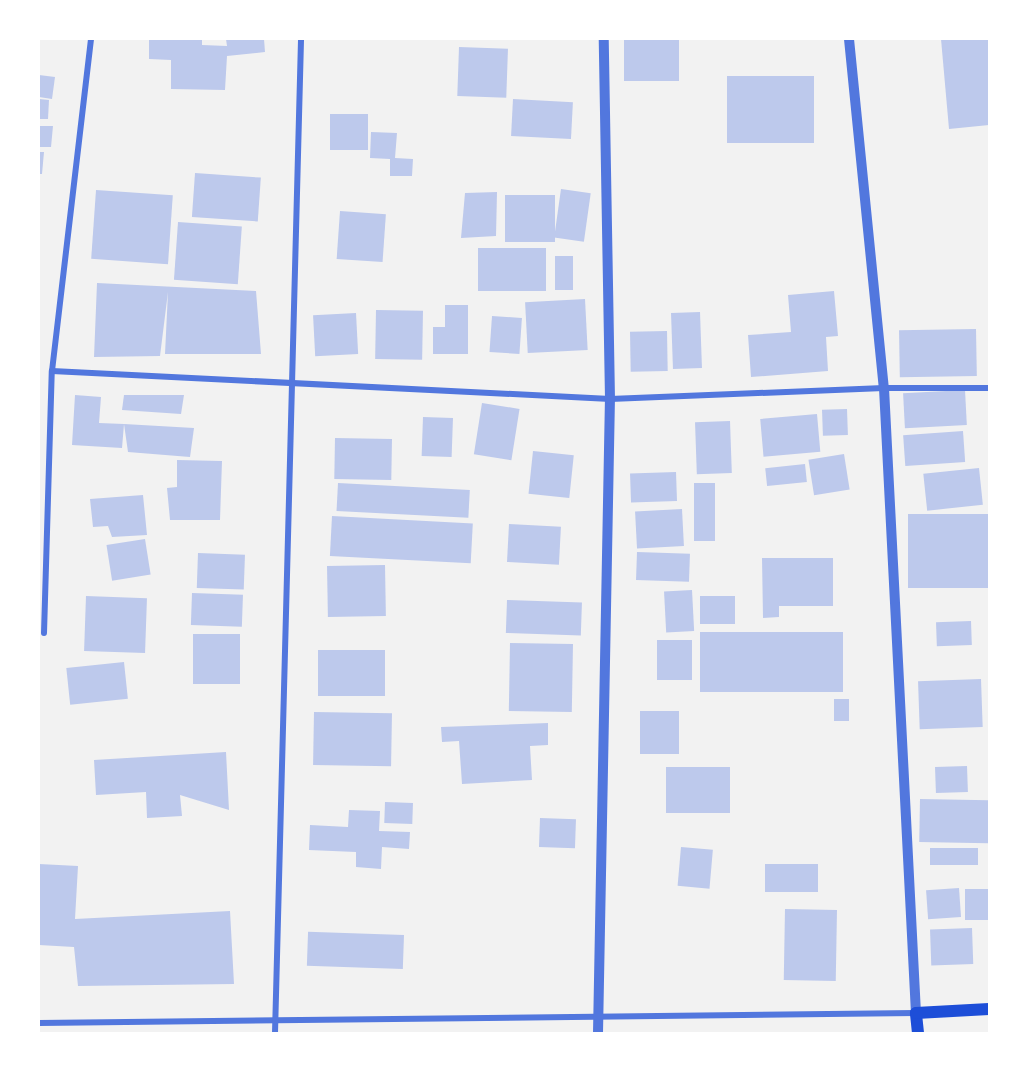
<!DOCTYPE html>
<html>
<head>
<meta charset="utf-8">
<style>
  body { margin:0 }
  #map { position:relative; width:1028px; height:1072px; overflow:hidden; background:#f2f2f2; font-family:Quicksand,sans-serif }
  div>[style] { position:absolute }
  .building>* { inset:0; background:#bdc9ec; transform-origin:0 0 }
  .minor>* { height:6px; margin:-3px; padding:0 3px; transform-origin:3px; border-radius:3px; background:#5277de }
  .tertiary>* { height:10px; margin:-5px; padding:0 5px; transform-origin:5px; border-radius:5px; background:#5277de }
  .secondary>* { height:12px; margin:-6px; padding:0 6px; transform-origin:6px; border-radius:6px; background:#1d4ed8 }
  span { translate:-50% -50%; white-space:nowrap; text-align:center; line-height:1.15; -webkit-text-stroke:4.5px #fff; paint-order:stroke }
  .frame { position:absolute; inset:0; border:40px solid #fff; pointer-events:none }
</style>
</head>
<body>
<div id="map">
  <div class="building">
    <i style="clip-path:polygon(149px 39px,202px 39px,202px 45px,227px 46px,226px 39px,264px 39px,265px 52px,227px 56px,225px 90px,171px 89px,171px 60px,149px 59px)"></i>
    <i style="left:624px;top:39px;width:55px;height:42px"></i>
    <i style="clip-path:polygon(941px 39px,989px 39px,989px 125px,949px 129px)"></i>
    <i style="left:459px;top:47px;width:49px;height:49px;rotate:2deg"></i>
    <i style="clip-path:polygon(39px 75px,55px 77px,52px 99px,39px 97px)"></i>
    <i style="left:727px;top:76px;width:87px;height:67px"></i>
    <i style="clip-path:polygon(39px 99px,49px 100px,48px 119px,39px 119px)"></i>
    <i style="left:513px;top:99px;width:60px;height:37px;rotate:3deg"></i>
    <i style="left:330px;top:114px;width:38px;height:36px"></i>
    <i style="clip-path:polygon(39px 126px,53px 126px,51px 147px,39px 147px)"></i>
    <i style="clip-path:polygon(371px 132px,397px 133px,395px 158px,413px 159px,412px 176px,390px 176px,390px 159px,370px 158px)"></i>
    <i style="clip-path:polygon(39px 152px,44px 152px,42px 174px,39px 174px)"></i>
    <i style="left:195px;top:173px;width:66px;height:44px;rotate:4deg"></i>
    <i style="left:561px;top:189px;width:30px;height:49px;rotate:8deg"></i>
    <i style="left:96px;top:190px;width:77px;height:69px;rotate:4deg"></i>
    <i style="clip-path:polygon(497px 192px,496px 236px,461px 238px,465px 193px)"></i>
    <i style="left:555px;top:195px;width:47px;height:50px;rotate:90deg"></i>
    <i style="left:340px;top:211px;width:46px;height:48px;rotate:4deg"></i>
    <i style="left:178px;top:222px;width:64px;height:58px;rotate:4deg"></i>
    <i style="left:546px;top:248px;width:43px;height:68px;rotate:90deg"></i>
    <i style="left:555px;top:256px;width:18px;height:34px"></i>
    <i style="clip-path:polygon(97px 283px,256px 291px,261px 354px,165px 354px,168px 292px,160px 356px,94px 357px)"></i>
    <i style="clip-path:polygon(834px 291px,838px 336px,826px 337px,828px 371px,751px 377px,748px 335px,791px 332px,788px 295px)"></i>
    <i style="left:585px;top:299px;width:51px;height:60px;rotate:87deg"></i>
    <i style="clip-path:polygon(445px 305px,468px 305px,468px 354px,433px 354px,433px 327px,445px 327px)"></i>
    <i style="left:376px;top:310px;width:47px;height:49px;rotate:1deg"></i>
    <i style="left:700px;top:312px;width:56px;height:29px;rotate:88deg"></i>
    <i style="left:356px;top:313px;width:41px;height:43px;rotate:87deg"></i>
    <i style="left:492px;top:316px;width:30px;height:36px;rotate:4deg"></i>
    <i style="left:976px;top:329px;width:47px;height:77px;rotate:89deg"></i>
    <i style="left:667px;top:331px;width:40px;height:37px;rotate:89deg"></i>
    <i style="left:965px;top:390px;width:35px;height:62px;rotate:87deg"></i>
    <i style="clip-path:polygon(75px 395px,101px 397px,99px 423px,124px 424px,122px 448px,72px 445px)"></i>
    <i style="clip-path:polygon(124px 395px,184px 395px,181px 414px,122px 410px)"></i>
    <i style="left:482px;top:403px;width:38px;height:52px;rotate:9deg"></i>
    <i style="left:847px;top:409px;width:26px;height:25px;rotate:88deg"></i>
    <i style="left:817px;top:414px;width:38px;height:57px;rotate:85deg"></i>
    <i style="left:423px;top:417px;width:30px;height:39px;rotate:2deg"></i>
    <i style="left:730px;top:421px;width:52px;height:35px;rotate:88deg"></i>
    <i style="clip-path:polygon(124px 424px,194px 428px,190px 457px,128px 452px)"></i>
    <i style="left:963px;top:431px;width:31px;height:60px;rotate:86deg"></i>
    <i style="left:335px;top:438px;width:57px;height:41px;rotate:1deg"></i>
    <i style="left:533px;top:451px;width:41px;height:43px;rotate:6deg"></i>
    <i style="left:844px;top:454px;width:36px;height:36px;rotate:81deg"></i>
    <i style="clip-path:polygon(177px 460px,222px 461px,220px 520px,170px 520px,167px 488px,177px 487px)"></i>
    <i style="left:805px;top:464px;width:18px;height:40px;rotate:84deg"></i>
    <i style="left:979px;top:468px;width:37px;height:56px;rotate:84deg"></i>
    <i style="left:676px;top:472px;width:29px;height:46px;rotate:88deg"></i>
    <i style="left:338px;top:483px;width:132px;height:28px;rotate:3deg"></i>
    <i style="left:694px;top:483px;width:21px;height:58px"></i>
    <i style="clip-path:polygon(143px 495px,147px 535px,112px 537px,108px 526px,93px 527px,90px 499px)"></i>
    <i style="left:682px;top:509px;width:37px;height:47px;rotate:87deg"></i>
    <i style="left:989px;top:514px;width:74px;height:81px;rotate:90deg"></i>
    <i style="left:332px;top:516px;width:141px;height:40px;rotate:3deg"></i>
    <i style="left:509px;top:524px;width:52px;height:38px;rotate:3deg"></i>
    <i style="left:145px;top:539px;width:36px;height:39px;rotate:81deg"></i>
    <i style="left:637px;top:552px;width:53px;height:28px;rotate:2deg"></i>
    <i style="left:198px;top:553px;width:47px;height:35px;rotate:2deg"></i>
    <i style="clip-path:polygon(762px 558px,833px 558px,833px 606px,779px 606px,779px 617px,763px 618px)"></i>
    <i style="left:385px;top:565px;width:51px;height:58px;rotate:89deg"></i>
    <i style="left:692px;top:590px;width:41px;height:28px;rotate:87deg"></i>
    <i style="left:192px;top:593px;width:51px;height:32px;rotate:2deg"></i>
    <i style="left:86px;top:596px;width:61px;height:55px;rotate:2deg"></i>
    <i style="left:700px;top:596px;width:35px;height:28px"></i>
    <i style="left:507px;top:600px;width:75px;height:33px;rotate:2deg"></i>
    <i style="left:971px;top:621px;width:24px;height:35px;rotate:88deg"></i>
    <i style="left:700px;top:632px;width:143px;height:60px"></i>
    <i style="left:193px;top:634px;width:47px;height:50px"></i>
    <i style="left:657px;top:640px;width:35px;height:40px"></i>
    <i style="left:510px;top:643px;width:63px;height:68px;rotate:1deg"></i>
    <i style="left:318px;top:650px;width:67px;height:46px"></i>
    <i style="left:124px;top:662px;width:37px;height:58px;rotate:84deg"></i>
    <i style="left:981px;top:679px;width:48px;height:63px;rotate:88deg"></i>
    <i style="left:834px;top:699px;width:15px;height:22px"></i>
    <i style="left:640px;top:711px;width:39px;height:43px"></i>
    <i style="left:314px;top:712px;width:78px;height:53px;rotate:1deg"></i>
    <i style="clip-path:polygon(548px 723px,548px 745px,530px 746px,532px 780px,462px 784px,459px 741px,442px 742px,441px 727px)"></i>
    <i style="clip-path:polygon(226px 752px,229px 810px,180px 795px,182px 816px,147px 818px,146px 792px,96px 795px,94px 760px)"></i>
    <i style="left:967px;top:766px;width:26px;height:32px;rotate:88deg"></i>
    <i style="left:666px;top:767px;width:64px;height:46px"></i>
    <i style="left:920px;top:799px;width:69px;height:43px;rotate:1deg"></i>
    <i style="left:385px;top:802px;width:28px;height:21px;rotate:2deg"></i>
    <i style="clip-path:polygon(349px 810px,380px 811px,379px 831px,410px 832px,409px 849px,382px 847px,381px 869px,356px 867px,356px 852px,309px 850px,310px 825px,348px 827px)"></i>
    <i style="left:540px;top:818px;width:36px;height:29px;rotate:2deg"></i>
    <i style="left:681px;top:847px;width:32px;height:39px;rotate:5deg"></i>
    <i style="left:978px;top:848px;width:17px;height:48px;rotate:90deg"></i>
    <i style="clip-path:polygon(39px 864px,78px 866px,75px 919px,230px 911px,234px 984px,78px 986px,74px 947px,39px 945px)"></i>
    <i style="left:765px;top:864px;width:53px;height:28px"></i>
    <i style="left:959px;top:888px;width:29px;height:33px;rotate:86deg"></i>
    <i style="left:989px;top:889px;width:31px;height:24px;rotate:90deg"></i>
    <i style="left:785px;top:909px;width:52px;height:71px;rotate:1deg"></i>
    <i style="left:972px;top:928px;width:36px;height:42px;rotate:88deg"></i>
    <i style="left:404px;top:935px;width:34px;height:96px;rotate:92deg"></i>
  </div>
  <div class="minor">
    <i style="left:52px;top:371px;width:559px;rotate:2.87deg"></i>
    <i style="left:610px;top:399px;width:274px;rotate:-2.3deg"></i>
    <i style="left:884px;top:388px;width:105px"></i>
    <i style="left:44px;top:633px;width:262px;rotate:-88.3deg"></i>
    <i style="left:52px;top:371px;width:334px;rotate:-83.3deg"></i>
    <i style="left:39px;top:1023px;width:877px;rotate:-0.65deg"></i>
    <i style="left:275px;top:1033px;width:994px;rotate:-88.5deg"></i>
  </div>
  <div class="tertiary">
    <i style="left:849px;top:39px;width:351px;rotate:84.3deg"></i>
    <i style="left:884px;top:388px;width:626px;rotate:87.07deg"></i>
    <i style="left:598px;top:1033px;width:634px;rotate:-88.92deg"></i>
    <i style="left:610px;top:399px;width:360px;rotate:-91deg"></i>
  </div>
  <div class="secondary">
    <i style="left:918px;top:1033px;width:20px;rotate:-96deg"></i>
    <i style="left:916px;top:1013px;width:73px;rotate:-3.1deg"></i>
  </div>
  <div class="frame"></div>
</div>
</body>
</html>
